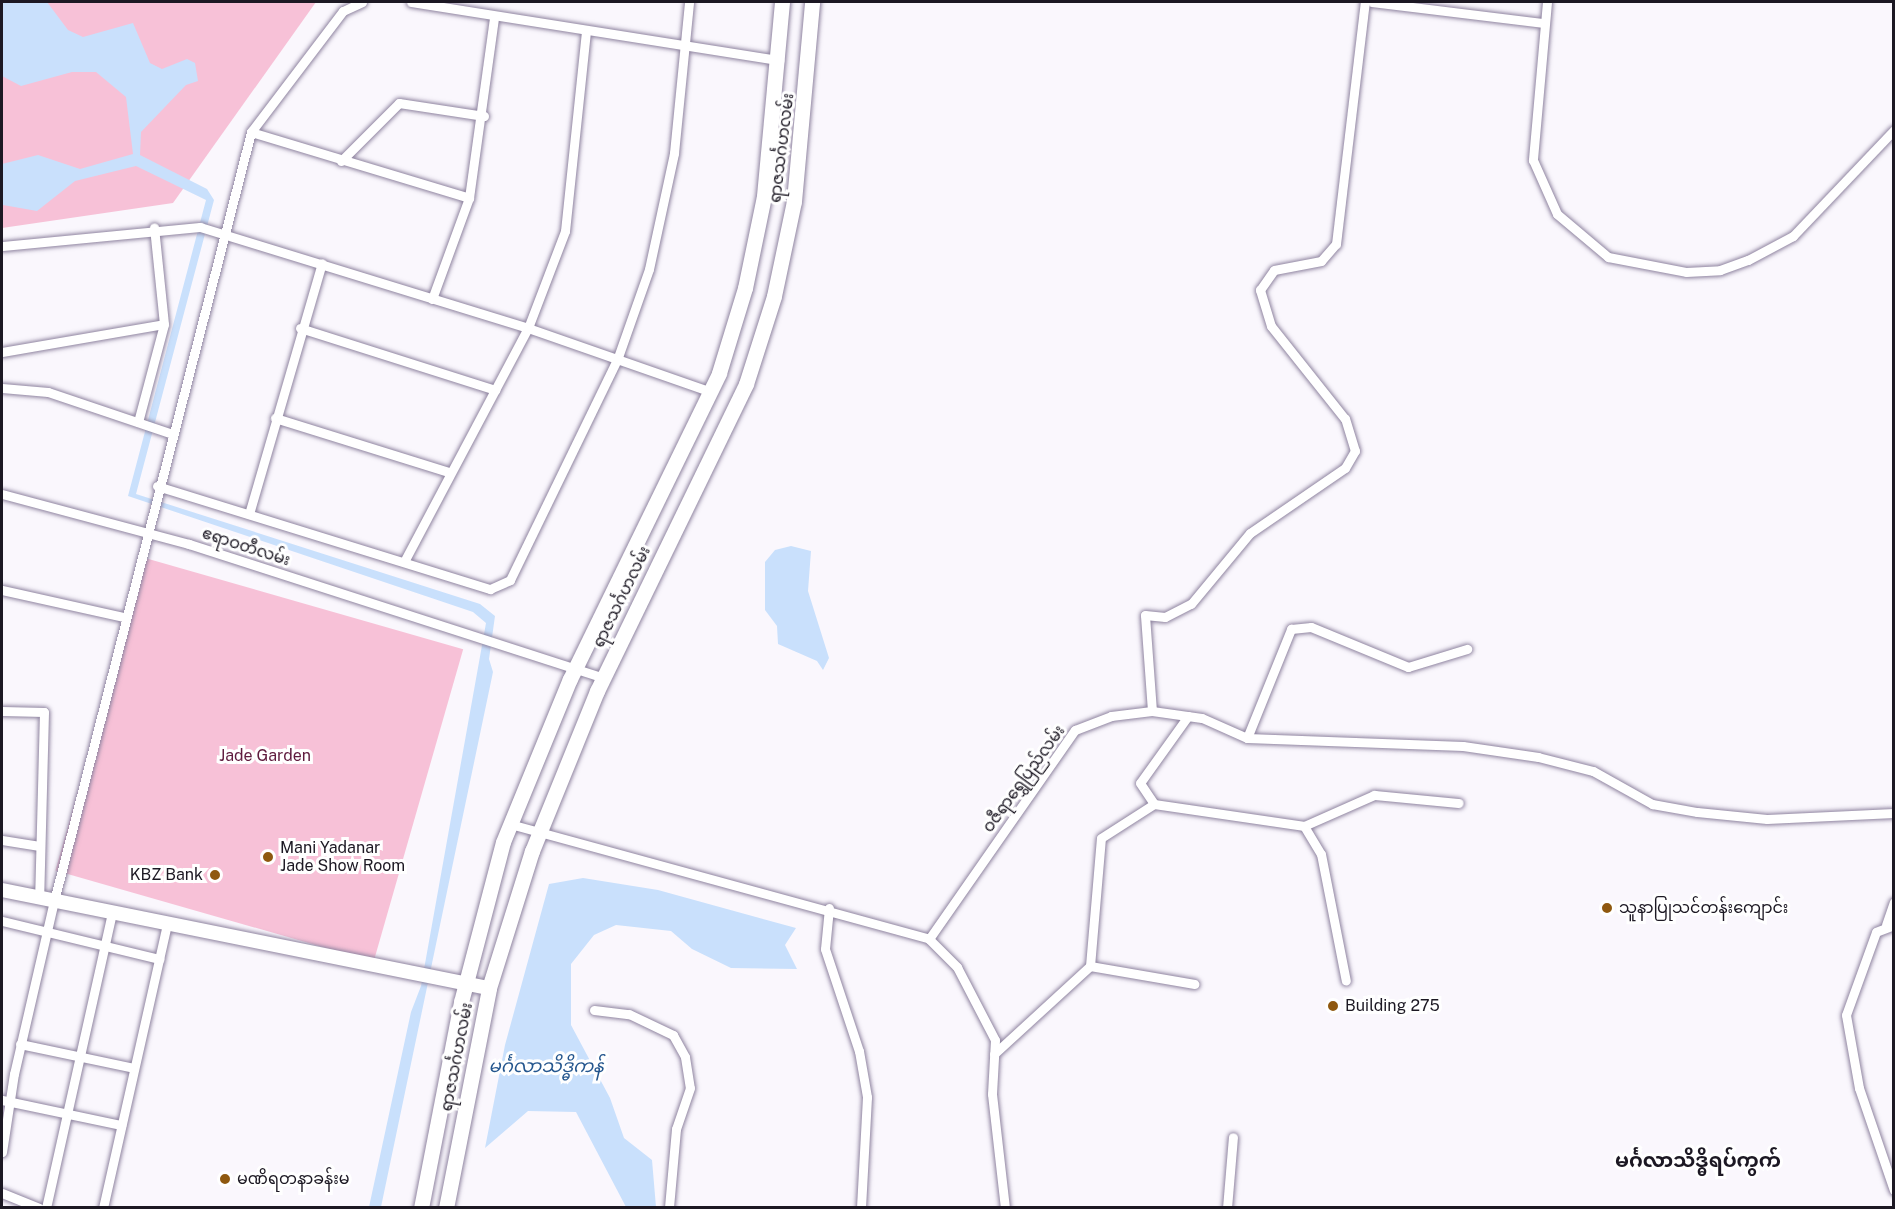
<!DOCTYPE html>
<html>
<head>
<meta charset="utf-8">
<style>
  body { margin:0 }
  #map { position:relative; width:1895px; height:1209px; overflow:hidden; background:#faf7fd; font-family:"Public Sans","Noto Sans Myanmar",sans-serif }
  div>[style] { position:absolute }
  .green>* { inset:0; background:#f7c1d7; transform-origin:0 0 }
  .water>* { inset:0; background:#c9e0fc }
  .roads { filter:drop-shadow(0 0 2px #8f84a0) drop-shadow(0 0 2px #8f84a0) }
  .street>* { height:9px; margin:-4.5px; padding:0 4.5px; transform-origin:4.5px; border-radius:4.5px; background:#fff }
  .secondary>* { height:14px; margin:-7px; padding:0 7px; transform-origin:7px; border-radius:7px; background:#fff }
  .primary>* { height:15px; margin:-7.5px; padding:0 7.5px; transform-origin:7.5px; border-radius:7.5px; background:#fff }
  .dots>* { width:16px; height:16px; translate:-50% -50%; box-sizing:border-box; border:3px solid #fff; border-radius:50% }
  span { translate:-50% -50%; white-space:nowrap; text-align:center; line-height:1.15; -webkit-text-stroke:6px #fff; paint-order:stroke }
  .street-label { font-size:16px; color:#1c1823 }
  .park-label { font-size:16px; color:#5f1b3e }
  .poi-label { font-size:16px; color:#1c1823 }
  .left { translate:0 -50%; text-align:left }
  .right { translate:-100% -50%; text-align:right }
  .water-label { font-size:18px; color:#24568e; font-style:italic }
  .quarter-label { font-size:20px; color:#1c1823; font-weight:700 }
  .frame { position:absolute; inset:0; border:3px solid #1c1823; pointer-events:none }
</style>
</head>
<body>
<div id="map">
  <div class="green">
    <i style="clip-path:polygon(2px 2px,316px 2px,173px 203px,2px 228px)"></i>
    <i style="left:145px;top:558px;width:331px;height:325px;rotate:16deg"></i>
  </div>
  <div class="water">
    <i style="clip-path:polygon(2px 2px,47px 2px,68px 30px,83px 37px,133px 23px,150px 63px,162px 69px,187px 59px,195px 63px,198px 81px,186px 85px,141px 132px,140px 155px,207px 189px,214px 200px,136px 494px,480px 604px,495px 616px,489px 659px,493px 672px,381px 1207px,369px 1207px,411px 1012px,421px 986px,486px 623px,473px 612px,128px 496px,206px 200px,136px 166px,75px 181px,37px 211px,3px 205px,2px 164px,38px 155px,80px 169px,133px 154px,126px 97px,96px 72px,72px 72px,21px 86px,2px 76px)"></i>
    <i style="clip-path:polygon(791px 546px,811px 551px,808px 591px,829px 658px,823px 670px,817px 661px,778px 644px,777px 626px,765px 610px,765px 562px,775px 550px)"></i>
    <i style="clip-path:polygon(583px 878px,658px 890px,796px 928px,785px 945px,797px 969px,731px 968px,692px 949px,671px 931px,616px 925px,594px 935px,571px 964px,571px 1025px,610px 1098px,624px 1138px,652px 1160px,656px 1207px,626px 1207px,576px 1112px,528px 1111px,485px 1148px,505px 1045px,549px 884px)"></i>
  </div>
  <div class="roads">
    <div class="street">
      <i style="left:411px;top:2px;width:373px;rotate:9deg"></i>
      <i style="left:1372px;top:2px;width:173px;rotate:7deg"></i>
      <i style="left:1547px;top:2px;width:159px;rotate:95.1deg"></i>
      <i style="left:1533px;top:160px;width:59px;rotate:66deg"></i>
      <i style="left:1557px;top:214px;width:67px;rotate:40.1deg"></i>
      <i style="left:1608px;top:257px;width:79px;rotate:10.9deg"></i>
      <i style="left:1686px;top:272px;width:34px;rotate:-3deg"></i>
      <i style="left:1720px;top:270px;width:30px;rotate:-20deg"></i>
      <i style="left:1748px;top:260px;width:51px;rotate:-28.1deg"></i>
      <i style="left:1793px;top:236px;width:146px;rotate:-46.4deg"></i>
      <i style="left:251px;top:132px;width:228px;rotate:16.8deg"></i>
      <i style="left:341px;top:161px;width:82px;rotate:-45deg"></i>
      <i style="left:399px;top:103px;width:86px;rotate:8.7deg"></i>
      <i style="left:2px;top:246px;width:199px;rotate:-5.5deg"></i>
      <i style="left:200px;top:227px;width:343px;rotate:17.1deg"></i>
      <i style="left:528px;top:328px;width:192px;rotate:19.2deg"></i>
      <i style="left:432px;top:299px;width:108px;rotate:-69.9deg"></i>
      <i style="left:469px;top:198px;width:182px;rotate:-82.1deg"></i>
      <i style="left:300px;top:328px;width:205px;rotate:17.6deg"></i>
      <i style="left:2px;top:352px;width:164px;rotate:-9.8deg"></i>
      <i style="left:2px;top:388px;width:46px;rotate:5deg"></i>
      <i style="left:48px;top:392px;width:129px;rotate:18.6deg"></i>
      <i style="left:275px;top:418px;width:181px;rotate:17.3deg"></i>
      <i style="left:138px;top:422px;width:101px;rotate:-75.1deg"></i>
      <i style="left:164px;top:324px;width:97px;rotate:-95.9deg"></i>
      <i style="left:157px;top:486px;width:349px;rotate:17.2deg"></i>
      <i style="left:490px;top:589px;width:22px;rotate:-24deg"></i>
      <i style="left:510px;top:580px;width:245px;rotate:-64.1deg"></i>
      <i style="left:617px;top:360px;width:96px;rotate:-70.6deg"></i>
      <i style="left:649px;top:269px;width:119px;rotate:-77.8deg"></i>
      <i style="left:674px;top:153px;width:152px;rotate:-84.3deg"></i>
      <i style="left:2px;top:494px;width:194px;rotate:15deg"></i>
      <i style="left:189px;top:544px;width:435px;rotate:17.9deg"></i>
      <i style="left:249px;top:514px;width:261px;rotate:-73.8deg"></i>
      <i style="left:405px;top:560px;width:263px;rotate:-62.1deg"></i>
      <i style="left:528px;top:328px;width:104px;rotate:-69.1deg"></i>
      <i style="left:565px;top:231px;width:200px;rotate:-84deg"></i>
      <i style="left:2px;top:590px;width:125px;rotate:12.5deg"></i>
      <i style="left:2px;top:711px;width:42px;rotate:1.4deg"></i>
      <i style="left:44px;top:712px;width:186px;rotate:91.5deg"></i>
      <i style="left:1152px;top:711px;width:96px;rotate:-94.2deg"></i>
      <i style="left:1145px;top:615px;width:20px;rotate:6deg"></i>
      <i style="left:1165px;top:617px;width:29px;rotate:-27deg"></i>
      <i style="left:1191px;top:604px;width:92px;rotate:-50.3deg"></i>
      <i style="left:1250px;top:533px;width:115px;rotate:-34.4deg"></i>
      <i style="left:1345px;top:468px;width:20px;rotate:-60deg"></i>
      <i style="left:1355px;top:451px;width:34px;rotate:-107deg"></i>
      <i style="left:1345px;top:419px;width:119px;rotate:-128.5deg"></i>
      <i style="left:1271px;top:326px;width:38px;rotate:-107deg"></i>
      <i style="left:1260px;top:290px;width:24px;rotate:-55deg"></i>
      <i style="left:1274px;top:270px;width:48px;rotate:-10.8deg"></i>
      <i style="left:1321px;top:261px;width:23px;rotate:-49deg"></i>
      <i style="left:1336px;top:244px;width:244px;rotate:-83.2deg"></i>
      <i style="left:1188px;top:716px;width:82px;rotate:125.6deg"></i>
      <i style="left:1140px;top:783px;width:25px;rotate:56deg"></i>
      <i style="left:1154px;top:804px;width:152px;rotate:8.3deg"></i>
      <i style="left:1304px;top:826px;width:33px;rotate:59deg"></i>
      <i style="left:1321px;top:854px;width:129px;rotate:78.9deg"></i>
      <i style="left:1247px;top:738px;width:118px;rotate:-68deg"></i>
      <i style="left:1291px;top:629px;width:20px;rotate:-6deg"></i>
      <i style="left:1311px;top:627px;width:105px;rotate:22.4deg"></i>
      <i style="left:1408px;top:667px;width:62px;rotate:-17deg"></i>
      <i style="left:510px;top:824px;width:434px;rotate:15.3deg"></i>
      <i style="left:929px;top:939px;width:255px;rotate:-55.1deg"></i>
      <i style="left:1075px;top:730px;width:39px;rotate:-21deg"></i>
      <i style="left:1111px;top:716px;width:41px;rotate:-7deg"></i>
      <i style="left:1152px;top:711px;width:50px;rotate:8deg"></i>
      <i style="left:1202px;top:718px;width:49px;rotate:24deg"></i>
      <i style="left:1247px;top:738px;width:216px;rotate:2.1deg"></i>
      <i style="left:1463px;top:746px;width:76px;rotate:8.3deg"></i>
      <i style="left:1538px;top:757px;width:57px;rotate:14.3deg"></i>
      <i style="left:1593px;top:771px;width:68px;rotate:29.2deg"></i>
      <i style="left:1652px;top:804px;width:46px;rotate:10.1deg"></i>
      <i style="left:1697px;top:812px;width:70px;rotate:5.7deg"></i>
      <i style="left:1767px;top:819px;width:127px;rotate:-2.7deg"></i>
      <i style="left:1304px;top:826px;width:77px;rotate:-23.9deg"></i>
      <i style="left:1374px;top:795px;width:85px;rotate:5.4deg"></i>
      <i style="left:2px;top:840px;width:38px;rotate:9deg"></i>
      <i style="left:829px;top:908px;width:41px;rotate:95.6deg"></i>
      <i style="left:825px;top:949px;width:108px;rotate:71.6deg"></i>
      <i style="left:859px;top:1051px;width:47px;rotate:80.1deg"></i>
      <i style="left:867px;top:1097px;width:111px;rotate:93.1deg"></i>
      <i style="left:2px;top:921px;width:162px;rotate:13.6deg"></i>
      <i style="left:1886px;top:925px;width:24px;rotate:-71deg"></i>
      <i style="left:1894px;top:925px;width:19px;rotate:159deg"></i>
      <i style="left:1876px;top:932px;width:88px;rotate:109.9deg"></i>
      <i style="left:1846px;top:1015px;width:74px;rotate:79.9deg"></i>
      <i style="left:1859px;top:1088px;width:108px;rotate:71.1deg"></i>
      <i style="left:929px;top:939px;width:40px;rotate:45deg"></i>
      <i style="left:957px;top:967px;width:82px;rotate:62.5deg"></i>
      <i style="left:995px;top:1040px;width:54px;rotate:93.2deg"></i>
      <i style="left:992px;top:1094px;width:115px;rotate:83.5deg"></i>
      <i style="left:1090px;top:966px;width:106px;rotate:9.8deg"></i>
      <i style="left:594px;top:1010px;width:35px;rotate:7deg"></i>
      <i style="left:629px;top:1014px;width:49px;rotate:25.5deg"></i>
      <i style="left:673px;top:1035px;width:25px;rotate:61deg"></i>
      <i style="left:685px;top:1057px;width:31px;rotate:81deg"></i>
      <i style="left:690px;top:1088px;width:43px;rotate:108.9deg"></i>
      <i style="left:676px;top:1129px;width:79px;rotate:95.1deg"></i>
      <i style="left:20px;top:1044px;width:116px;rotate:11.9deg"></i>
      <i style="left:994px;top:1054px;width:130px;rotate:-42.5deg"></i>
      <i style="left:1090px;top:966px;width:128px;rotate:-85.1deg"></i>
      <i style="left:1101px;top:838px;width:63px;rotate:-32.7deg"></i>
      <i style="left:2px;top:1100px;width:122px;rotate:11.9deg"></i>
      <i style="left:2px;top:1152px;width:79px;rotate:-81.3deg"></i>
      <i style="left:14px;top:1074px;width:178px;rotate:-77deg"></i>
      <i style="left:54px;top:901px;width:794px;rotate:-75.63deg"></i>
      <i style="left:251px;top:132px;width:152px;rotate:-52.8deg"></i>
      <i style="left:343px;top:11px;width:21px;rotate:-25deg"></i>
      <i style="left:2px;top:1193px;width:40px;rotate:22deg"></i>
      <i style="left:46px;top:1208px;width:302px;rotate:-77.4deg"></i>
      <i style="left:103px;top:1208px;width:291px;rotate:-77.3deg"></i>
      <i style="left:1227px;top:1208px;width:71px;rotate:-85.2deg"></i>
    </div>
    <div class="secondary">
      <i style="left:2px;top:890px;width:497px;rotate:11.4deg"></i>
    </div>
    <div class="primary">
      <i style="left:421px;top:1208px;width:210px;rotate:-79deg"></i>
      <i style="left:461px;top:1002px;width:165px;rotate:-75.3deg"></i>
      <i style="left:503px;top:842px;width:176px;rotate:-67.7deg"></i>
      <i style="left:570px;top:679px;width:340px;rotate:-64deg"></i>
      <i style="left:719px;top:373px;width:89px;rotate:-73deg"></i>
      <i style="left:745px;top:288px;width:94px;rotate:-78.3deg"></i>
      <i style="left:764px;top:196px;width:195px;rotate:-84.7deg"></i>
      <i style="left:446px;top:1208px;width:224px;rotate:-78.9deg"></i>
      <i style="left:489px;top:988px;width:144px;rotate:-72.6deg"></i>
      <i style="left:532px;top:851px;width:173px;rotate:-67.9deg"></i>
      <i style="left:597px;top:691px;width:341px;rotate:-64.1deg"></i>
      <i style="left:746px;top:384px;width:92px;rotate:-72.3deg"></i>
      <i style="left:774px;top:296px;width:97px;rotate:-78.1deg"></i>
      <i style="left:794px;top:201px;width:200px;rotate:-84.8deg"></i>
    </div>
  </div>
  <div class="dots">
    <i style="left:268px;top:857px;background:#8f580f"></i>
    <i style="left:215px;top:875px;background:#8f580f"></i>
    <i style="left:1607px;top:908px;background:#8f580f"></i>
    <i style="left:1333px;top:1006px;background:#8f580f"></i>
    <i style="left:225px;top:1179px;background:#8f580f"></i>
  </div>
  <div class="street-label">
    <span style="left:782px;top:148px;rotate:-83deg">ရာဇသင်္ဂဟလမ်း</span>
    <span style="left:246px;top:547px;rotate:18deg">ဧရာဝတီလမ်း</span>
    <span style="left:622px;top:597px;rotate:-64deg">ရာဇသင်္ဂဟလမ်း</span>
    <span style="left:1024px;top:779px;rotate:-54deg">ဝဇီရာရွှေပြည်လမ်း</span>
    <span style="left:457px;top:1057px;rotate:-79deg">ရာဇသင်္ဂဟလမ်း</span>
  </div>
  <div class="park-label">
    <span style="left:265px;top:756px">Jade Garden</span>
  </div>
  <div class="poi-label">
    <span class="left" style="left:280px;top:857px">Mani Yadanar<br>Jade Show Room</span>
    <span class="right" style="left:203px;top:875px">KBZ Bank</span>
    <span class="left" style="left:1619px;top:908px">သူနာပြုသင်တန်းကျောင်း</span>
    <span class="left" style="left:1345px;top:1006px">Building 275</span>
    <span class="left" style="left:237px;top:1179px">မဏိရတနာခန်းမ</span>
  </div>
  <div class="water-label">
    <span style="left:546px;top:1066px">မင်္ဂလာသိဒ္ဓိကန်</span>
  </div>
  <div class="quarter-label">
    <span style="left:1698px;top:1160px">မင်္ဂလာသိဒ္ဓိရပ်ကွက်</span>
  </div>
  <div class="frame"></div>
</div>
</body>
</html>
